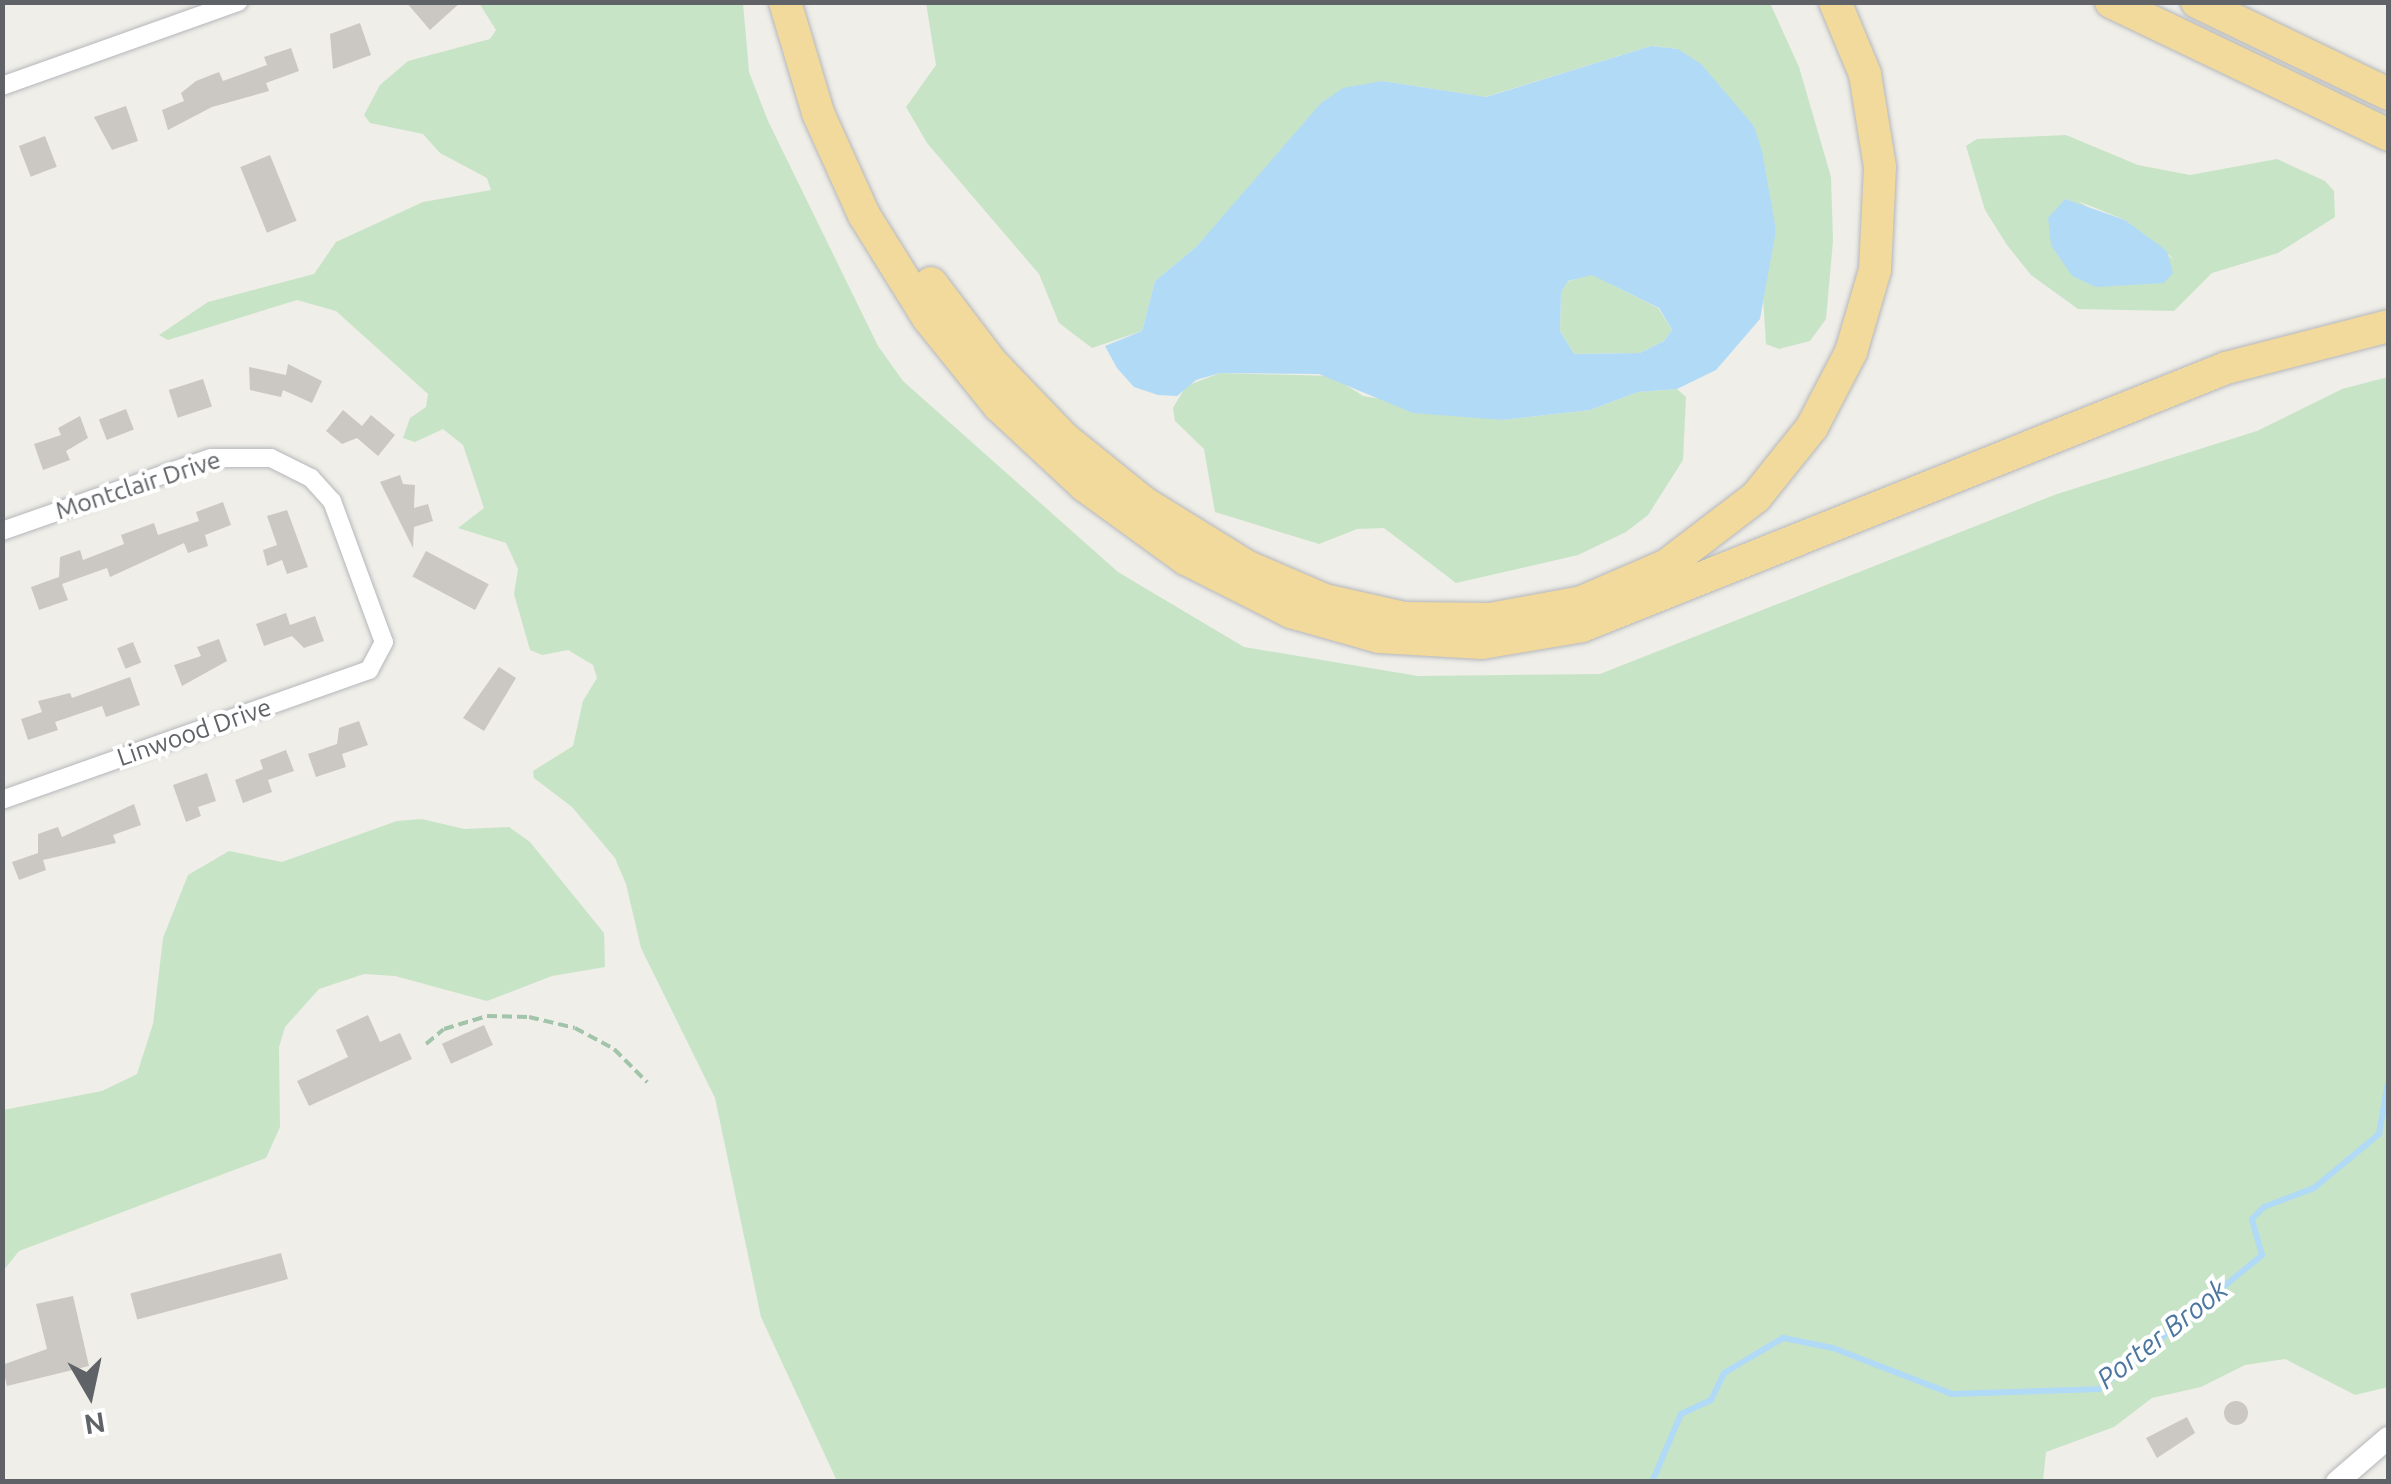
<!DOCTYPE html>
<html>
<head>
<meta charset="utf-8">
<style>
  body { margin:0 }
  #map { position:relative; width:2391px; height:1484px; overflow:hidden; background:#efeee8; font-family:Ubuntu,sans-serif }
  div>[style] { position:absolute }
  .green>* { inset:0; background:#c8e4c7 }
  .water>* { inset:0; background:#b1daf6 }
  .stream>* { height:6px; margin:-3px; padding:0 3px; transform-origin:3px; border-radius:3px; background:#b1daf6 }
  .building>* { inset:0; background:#cbc8c4; transform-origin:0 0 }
  .round { border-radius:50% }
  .path>* { height:4px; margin-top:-2px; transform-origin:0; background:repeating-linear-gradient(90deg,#a1c4aa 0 10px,transparent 0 15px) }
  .roads { filter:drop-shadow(0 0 2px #b5b7bb) drop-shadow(0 0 2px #b5b7bb) }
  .minor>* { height:18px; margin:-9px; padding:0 9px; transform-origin:9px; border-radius:9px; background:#fff }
  .tertiary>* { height:22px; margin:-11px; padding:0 11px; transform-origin:11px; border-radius:11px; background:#fff }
  .motorway>* { height:32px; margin:-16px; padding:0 16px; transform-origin:16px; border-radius:16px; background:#f2d99c }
  span { translate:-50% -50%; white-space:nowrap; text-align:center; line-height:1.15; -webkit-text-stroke:8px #fff; paint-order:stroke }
  .street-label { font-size:25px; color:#5f6266 }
  .water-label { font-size:28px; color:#4c769f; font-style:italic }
  .frame { position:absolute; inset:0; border:5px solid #5f6266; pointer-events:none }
  .north { position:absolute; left:40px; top:1344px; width:100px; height:100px; -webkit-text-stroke:8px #fff; paint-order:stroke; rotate:171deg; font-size:28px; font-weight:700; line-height:40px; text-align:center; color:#5f6266 }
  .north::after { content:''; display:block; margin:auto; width:35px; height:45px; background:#5f6266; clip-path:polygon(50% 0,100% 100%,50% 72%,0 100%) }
</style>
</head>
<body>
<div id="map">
  <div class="green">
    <i style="clip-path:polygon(743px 3px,749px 72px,768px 121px,878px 346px,903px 381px,1118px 572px,1244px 647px,1418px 676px,1600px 674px,2057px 494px,2257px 431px,2342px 389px,2388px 377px,2388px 1387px,2355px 1395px,2285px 1359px,2245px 1365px,2201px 1387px,2152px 1398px,2114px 1427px,2046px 1452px,2043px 1481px,837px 1481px,761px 1317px,715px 1098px,641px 948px,626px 884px,615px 858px,572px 807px,534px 778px,533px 771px,573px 746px,583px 701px,597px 678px,593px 665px,568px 650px,542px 655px,530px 650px,514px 594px,518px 569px,506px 543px,458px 528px,484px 508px,463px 445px,443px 429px,415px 442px,403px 438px,410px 418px,426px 407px,428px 394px,336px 311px,297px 300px,168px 340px,159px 335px,208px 302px,314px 274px,336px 242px,423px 202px,491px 190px,487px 178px,440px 153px,423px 134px,370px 123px,364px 115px,380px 85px,408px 61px,490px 39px,496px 30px,479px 3px)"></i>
    <i style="clip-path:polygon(926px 3px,1770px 3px,1799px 67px,1831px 177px,1833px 241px,1826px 319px,1810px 341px,1779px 349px,1766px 344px,1762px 280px,1776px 230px,1754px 126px,1678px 49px,1651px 46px,1485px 97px,1382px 81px,1278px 155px,1196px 247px,1155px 281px,1142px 331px,1092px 348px,1059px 323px,1039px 274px,927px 143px,906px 107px,936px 65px)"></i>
    <i style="clip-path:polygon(evenodd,2066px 135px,2138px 165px,2190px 175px,2277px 159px,2325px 181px,2334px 191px,2335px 217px,2278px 253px,2212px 273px,2174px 311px,2078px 309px,2031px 275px,2007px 245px,1985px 210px,1966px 146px,1977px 139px,2066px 135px,2078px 201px,2125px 220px,2175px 260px,2078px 201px)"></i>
    <i style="clip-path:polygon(1591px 274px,1658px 308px,1672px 330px,1664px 341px,1640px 353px,1574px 354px,1560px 331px,1561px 292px,1567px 282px)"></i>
    <i style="clip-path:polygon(1220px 373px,1332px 376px,1363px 396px,1503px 420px,1590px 410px,1638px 392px,1677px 389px,1686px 397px,1683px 460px,1648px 515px,1626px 532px,1578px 555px,1456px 583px,1384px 528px,1357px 529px,1319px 544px,1215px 512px,1204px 449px,1175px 421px,1173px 408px,1186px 386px)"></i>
    <i style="clip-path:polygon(422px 819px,464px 829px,509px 827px,530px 842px,604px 933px,605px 967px,552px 976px,487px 1001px,395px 976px,364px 974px,319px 989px,285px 1027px,279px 1047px,280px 1127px,266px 1158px,19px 1251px,3px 1271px,3px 1110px,102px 1091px,137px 1074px,153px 1024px,163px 938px,188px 875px,229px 851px,282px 862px,397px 821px)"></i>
  </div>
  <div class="water">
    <i style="clip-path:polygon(evenodd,1651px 46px,1678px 49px,1701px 64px,1754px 126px,1762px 151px,1776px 230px,1760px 319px,1716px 370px,1677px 389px,1638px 392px,1590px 410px,1503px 420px,1413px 413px,1319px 374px,1220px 373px,1196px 380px,1177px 396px,1158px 395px,1134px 387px,1117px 368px,1105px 346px,1142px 331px,1155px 281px,1196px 247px,1321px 103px,1343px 88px,1382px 81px,1486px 97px,1651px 46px,1592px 275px,1659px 308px,1672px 330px,1664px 341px,1640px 353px,1574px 354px,1560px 331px,1561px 292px,1568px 281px,1592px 275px)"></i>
    <i style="clip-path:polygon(2065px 199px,2125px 220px,2167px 251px,2173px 273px,2164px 283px,2096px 287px,2072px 276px,2051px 245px,2048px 218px)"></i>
  </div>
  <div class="stream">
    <i style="left:1652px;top:1482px;width:74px;rotate:-66.9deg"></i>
    <i style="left:1681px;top:1414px;width:33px;rotate:-25deg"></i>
    <i style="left:1711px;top:1400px;width:30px;rotate:-64deg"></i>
    <i style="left:1724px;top:1373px;width:69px;rotate:-30.7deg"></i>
    <i style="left:1783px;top:1338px;width:51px;rotate:11.3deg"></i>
    <i style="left:1833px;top:1348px;width:128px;rotate:21.1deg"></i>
    <i style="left:1952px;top:1394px;width:147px;rotate:-1.9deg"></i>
    <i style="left:2099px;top:1389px;width:211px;rotate:-39.4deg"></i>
    <i style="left:2262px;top:1255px;width:37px;rotate:-106deg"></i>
    <i style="left:2252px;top:1219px;width:17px;rotate:-45deg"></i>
    <i style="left:2264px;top:1207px;width:53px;rotate:-20.8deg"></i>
    <i style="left:2314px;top:1188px;width:85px;rotate:-39.7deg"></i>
    <i style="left:2379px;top:1134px;width:53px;rotate:-80.2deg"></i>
  </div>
  <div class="building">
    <i style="clip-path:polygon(406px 2px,461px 2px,430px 30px)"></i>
    <i style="clip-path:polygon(360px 23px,371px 55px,333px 69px,330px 34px)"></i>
    <i style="clip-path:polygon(291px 48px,299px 71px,266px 83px,269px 91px,212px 107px,168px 130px,162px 110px,184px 101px,181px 93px,196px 81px,219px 72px,223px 81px,267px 65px,264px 57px)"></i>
    <i style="clip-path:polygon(126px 106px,138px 141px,112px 150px,94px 117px)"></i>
    <i style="left:45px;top:136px;width:33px;height:28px;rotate:69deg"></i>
    <i style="left:270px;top:155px;width:71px;height:32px;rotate:68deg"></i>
    <i style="clip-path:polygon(288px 364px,322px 381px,312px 403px,283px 390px,281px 397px,250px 390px,249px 367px,286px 375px)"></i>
    <i style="left:203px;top:379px;width:29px;height:36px;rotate:72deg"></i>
    <i style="left:126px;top:409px;width:22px;height:29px;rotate:69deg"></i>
    <i style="clip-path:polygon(343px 410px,362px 426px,371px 415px,395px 435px,378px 456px,357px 438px,342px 444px,326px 431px)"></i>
    <i style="clip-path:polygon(80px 416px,88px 438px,66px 451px,70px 460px,43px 470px,34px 444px,61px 435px,58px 428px)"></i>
    <i style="clip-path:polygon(400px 475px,403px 484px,415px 485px,414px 508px,428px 504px,433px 521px,414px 527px,413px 548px,380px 482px)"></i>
    <i style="clip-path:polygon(223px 502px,231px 525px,205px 535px,208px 546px,188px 553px,184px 543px,110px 577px,107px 568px,62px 584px,68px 600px,39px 610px,31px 587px,59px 577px,60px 557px,80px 550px,83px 560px,124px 544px,121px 535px,154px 523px,158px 535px,199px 521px,196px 512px)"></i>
    <i style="clip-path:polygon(287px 510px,308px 567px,287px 574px,282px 560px,267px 566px,263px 550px,277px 545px,267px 516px)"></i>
    <i style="left:426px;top:551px;width:71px;height:29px;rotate:28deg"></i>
    <i style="clip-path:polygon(286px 613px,290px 625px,315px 616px,324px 641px,304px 648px,292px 636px,264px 646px,256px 624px)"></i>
    <i style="clip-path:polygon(219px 639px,227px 661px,182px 686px,174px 665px,201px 656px,197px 647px)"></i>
    <i style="left:133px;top:642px;width:22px;height:17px;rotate:68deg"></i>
    <i style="clip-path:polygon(499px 667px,516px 678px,484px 731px,463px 718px)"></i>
    <i style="clip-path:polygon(130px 677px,140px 705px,106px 717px,102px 706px,55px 722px,58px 730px,28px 740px,21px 719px,42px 712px,38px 701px,70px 693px,72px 698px)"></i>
    <i style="clip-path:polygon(359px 721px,368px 745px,342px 754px,346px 767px,316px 777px,308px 754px,337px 744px,339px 728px)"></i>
    <i style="clip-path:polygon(286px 750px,294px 771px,268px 780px,272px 792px,243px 803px,235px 780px,263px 769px,260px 760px)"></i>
    <i style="clip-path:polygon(207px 773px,216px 801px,198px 807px,201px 816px,186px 822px,173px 785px)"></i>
    <i style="clip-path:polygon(134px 804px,141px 825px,113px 835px,116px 843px,43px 860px,46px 870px,19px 880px,12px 862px,38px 853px,38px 834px,58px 827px,62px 837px)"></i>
    <i style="clip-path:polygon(368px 1015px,380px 1042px,400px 1033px,412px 1059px,309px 1106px,297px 1081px,348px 1057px,336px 1030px)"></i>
    <i style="left:484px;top:1025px;width:22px;height:46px;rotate:66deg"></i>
    <i style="left:281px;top:1253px;width:27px;height:156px;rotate:75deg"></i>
    <i style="clip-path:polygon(73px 1296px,89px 1366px,7px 1386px,2px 1365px,47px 1349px,36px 1304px)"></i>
    <i class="round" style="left:2224px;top:1401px;width:24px;height:24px"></i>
    <i style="clip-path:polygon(2187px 1417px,2195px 1433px,2157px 1458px,2146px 1438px)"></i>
  </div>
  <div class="path">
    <i style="left:426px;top:1044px;width:23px;rotate:-40deg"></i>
    <i style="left:444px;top:1029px;width:45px;rotate:-16.8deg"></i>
    <i style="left:487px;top:1016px;width:42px;rotate:1.4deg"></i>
    <i style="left:529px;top:1017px;width:47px;rotate:13.4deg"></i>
    <i style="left:575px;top:1028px;width:44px;rotate:28.3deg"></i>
    <i style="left:614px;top:1049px;width:47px;rotate:45deg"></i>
  </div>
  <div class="roads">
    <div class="minor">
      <i style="left:2px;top:86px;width:251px;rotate:-19.6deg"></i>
      <i style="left:2px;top:531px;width:221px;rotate:-19.3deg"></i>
      <i style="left:211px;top:458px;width:60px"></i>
      <i style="left:271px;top:458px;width:45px;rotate:26.6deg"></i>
      <i style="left:311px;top:478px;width:31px;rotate:48deg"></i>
      <i style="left:332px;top:501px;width:150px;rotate:69.8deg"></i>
      <i style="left:384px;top:642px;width:32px;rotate:118deg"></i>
      <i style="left:369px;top:670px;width:389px;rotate:160.5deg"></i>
    </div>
    <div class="tertiary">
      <i style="left:2337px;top:1482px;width:67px;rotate:-40.8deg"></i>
    </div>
    <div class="motorway">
      <i style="left:785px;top:2px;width:116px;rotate:73.4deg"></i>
      <i style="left:818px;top:113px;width:112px;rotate:65.7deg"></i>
      <i style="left:864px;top:215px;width:121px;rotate:58.1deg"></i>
      <i style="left:928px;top:318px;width:113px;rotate:51.1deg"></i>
      <i style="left:999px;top:406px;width:117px;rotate:42.9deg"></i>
      <i style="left:1085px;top:486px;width:125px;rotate:35.9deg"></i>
      <i style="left:1186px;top:559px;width:118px;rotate:26.8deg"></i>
      <i style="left:1291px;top:612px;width:91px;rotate:15.9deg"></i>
      <i style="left:1379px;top:637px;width:103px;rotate:3.3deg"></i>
      <i style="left:1482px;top:643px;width:101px;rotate:-9.6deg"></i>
      <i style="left:1582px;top:626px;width:694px;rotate:-21.83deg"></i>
      <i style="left:2226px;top:368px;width:167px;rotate:-14.5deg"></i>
      <i style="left:2111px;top:2px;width:307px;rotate:25.6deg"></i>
      <i style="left:2197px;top:2px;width:212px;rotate:25.7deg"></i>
      <i style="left:931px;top:283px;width:101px;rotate:52.7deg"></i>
      <i style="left:992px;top:363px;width:105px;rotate:46.2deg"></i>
      <i style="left:1065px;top:439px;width:100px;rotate:38.9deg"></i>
      <i style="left:1143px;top:502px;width:123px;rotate:31.8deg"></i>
      <i style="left:1248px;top:567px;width:84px;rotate:23.2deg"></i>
      <i style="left:1325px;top:600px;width:82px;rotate:12.7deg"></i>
      <i style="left:1405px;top:618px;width:85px;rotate:0.7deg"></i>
      <i style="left:1490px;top:619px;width:94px;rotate:-10.5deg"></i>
      <i style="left:1582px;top:602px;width:93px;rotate:-23.5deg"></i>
      <i style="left:1667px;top:565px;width:112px;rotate:-37.4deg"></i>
      <i style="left:1756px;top:497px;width:90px;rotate:-51.3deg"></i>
      <i style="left:1812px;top:427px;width:85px;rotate:-62.5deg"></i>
      <i style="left:1851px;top:352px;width:85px;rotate:-73.7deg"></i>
      <i style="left:1875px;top:270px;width:103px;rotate:-87.2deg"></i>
      <i style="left:1880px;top:167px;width:94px;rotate:-99.2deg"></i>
      <i style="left:1865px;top:74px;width:78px;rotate:-112.6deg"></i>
    </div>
  </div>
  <div class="street-label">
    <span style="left:138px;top:485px;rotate:-18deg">Montclair Drive</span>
    <span style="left:194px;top:732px;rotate:-19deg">Linwood Drive</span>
  </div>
  <div class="water-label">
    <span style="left:2162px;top:1334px;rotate:-38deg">Porter Brook</span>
  </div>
  <div class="frame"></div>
  <div class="north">N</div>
</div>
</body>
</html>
